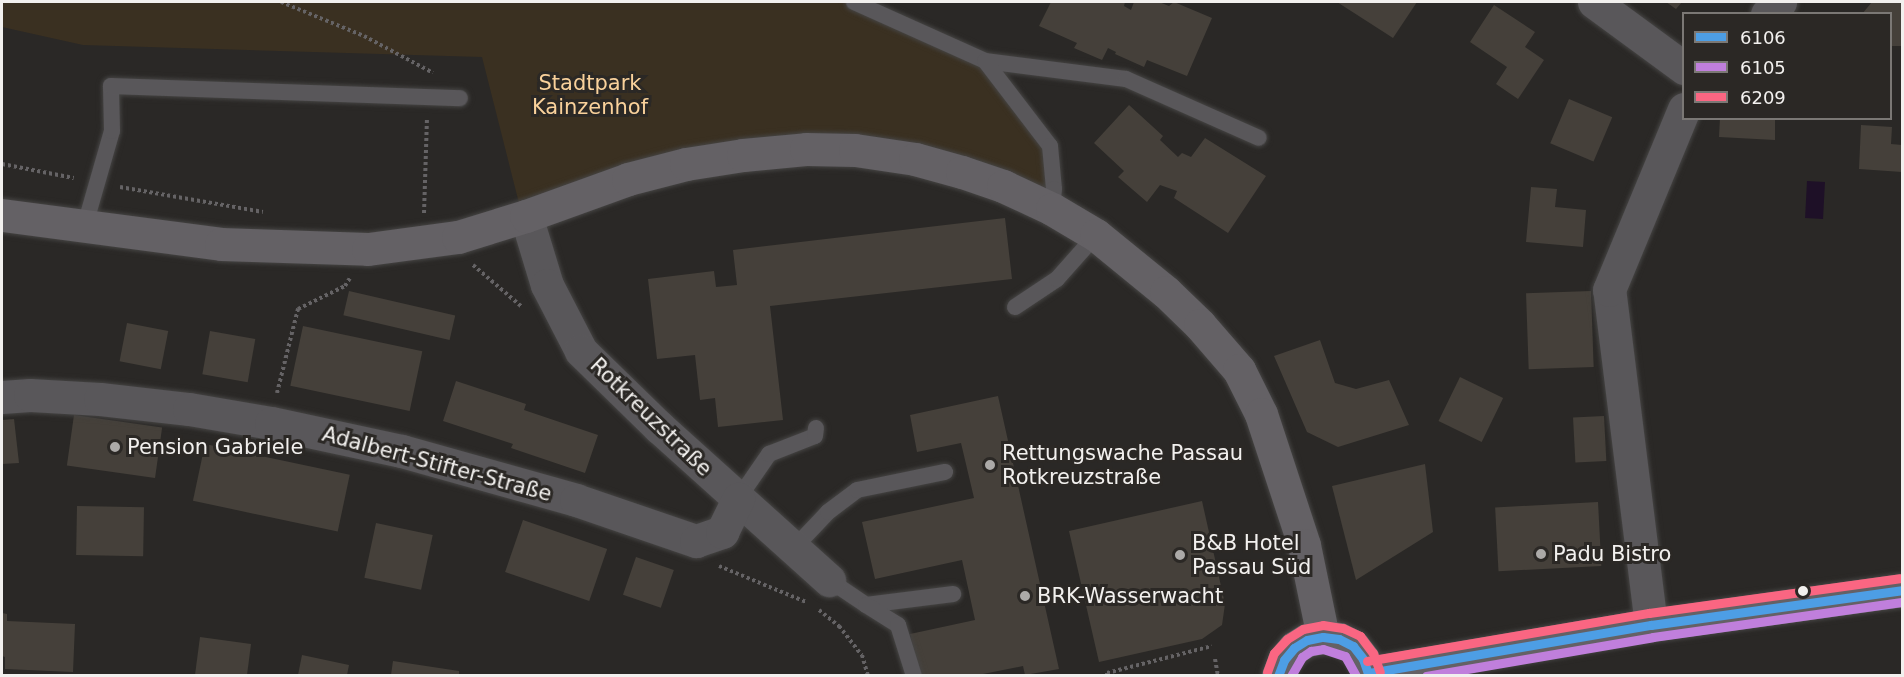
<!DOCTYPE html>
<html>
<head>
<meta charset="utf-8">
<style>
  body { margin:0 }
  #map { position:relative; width:1904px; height:677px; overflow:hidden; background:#2a2826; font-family:"DejaVu Sans",sans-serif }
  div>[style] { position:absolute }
  .green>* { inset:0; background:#3a3021 }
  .water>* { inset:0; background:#1e1027; transform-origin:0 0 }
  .building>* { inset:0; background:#45403a; transform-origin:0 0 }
  .path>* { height:4px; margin-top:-2px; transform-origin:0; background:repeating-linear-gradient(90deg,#656365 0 3px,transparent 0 6px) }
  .roads { filter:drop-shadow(0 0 2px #454443) drop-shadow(0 0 2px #454443) }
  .lane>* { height:16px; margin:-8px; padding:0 8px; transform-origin:8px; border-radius:8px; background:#59575a }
  .street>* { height:33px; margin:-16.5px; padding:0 16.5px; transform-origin:16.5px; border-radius:16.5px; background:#59575a }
  .secondary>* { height:33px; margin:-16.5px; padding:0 16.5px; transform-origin:16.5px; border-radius:16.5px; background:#646165 }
  .bus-1>* { height:9px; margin:-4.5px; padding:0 4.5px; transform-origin:4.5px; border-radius:4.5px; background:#4d9ee5 }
  .bus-2>* { height:9px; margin:-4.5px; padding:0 4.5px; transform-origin:4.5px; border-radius:4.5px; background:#c07fdc }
  .bus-3>* { height:9px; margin:-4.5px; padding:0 4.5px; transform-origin:4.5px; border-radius:4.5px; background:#fa6682 }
  .dots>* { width:16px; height:16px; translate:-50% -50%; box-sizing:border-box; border:3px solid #2b2825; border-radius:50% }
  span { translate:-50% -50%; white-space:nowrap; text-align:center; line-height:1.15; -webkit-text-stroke:6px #2b2825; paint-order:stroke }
  .park-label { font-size:21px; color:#f9d19b }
  .street-label { font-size:21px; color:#f2f0ee }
  .poi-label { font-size:21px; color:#f2f0ee }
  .left { translate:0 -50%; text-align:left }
  .frame { position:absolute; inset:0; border:3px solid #f2f0ee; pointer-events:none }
  .legend { position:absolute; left:1682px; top:12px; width:210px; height:108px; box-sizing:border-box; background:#2b2825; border:2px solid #7b7875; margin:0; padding:8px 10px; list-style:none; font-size:18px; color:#f2f0ee }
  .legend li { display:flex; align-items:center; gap:12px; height:30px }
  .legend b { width:30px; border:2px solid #7b7875 }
</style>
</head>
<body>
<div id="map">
  <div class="green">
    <i style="clip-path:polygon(2px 2px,848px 2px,984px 61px,1046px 145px,1053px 208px,806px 148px,522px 215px,482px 57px,83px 45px,2px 27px)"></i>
  </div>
  <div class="water">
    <i style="left:1807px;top:181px;width:18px;height:37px;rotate:3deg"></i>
  </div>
  <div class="building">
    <i style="clip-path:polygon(1051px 2px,1125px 2px,1124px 6px,1131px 10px,1134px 2px,1159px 2px,1169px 6px,1174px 2px,1212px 18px,1187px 76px,1147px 60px,1144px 67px,1115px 54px,1116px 52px,1108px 48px,1102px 60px,1074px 48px,1077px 43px,1039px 26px)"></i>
    <i style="clip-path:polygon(1337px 2px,1417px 2px,1393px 38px)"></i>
    <i style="clip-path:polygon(1666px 2px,1682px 2px,1676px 9px)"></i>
    <i style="clip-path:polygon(1872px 2px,1902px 2px,1901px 46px,1890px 46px,1890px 14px,1862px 14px)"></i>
    <i style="clip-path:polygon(1494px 5px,1535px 32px,1525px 47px,1544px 60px,1518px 99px,1496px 84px,1507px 67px,1470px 42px)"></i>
    <i style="left:1569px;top:99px;width:47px;height:48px;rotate:23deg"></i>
    <i style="clip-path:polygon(1129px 105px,1163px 136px,1160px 140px,1178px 157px,1182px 153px,1191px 157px,1205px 138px,1266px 176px,1228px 233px,1174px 198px,1177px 191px,1160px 185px,1147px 202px,1118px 177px,1124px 171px,1094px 143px)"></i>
    <i style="clip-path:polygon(1720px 118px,1775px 118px,1775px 140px,1719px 137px)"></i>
    <i style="clip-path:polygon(1861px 125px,1892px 127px,1891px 144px,1902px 145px,1902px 172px,1859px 169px)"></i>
    <i style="clip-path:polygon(1531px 187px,1557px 189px,1555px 207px,1586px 210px,1583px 247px,1526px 242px)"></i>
    <i style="clip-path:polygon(1005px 218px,1012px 279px,770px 306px,783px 420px,718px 427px,715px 398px,700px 400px,695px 355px,657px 359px,648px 279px,714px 271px,716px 287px,737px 285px,733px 250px)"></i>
    <i style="left:349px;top:291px;width:109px;height:25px;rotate:13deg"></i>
    <i style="left:1591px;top:291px;width:76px;height:65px;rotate:88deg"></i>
    <i style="left:127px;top:323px;width:42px;height:39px;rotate:11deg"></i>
    <i style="left:303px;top:326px;width:122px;height:61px;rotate:12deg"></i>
    <i style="left:210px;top:331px;width:46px;height:44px;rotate:10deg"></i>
    <i style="clip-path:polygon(1320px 340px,1335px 383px,1356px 389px,1389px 380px,1409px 425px,1338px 447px,1307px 432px,1274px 356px)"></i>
    <i style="left:1460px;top:377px;width:48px;height:49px;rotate:26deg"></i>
    <i style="clip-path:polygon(456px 381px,526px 404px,524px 410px,598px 435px,585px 473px,511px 448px,513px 444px,443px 421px)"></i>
    <i style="clip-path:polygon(998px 396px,1059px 669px,1025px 675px,1023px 666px,978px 675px,919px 675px,910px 634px,975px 620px,962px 560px,875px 579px,862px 522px,974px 498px,961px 443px,917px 452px,910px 415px)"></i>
    <i style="left:74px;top:415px;width:89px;height:51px;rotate:8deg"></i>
    <i style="left:1604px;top:416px;width:45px;height:31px;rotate:87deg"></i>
    <i style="clip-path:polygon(14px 419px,19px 463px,2px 464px,2px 420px)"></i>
    <i style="left:205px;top:444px;width:148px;height:58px;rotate:12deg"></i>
    <i style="clip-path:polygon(1425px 464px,1433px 532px,1356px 580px,1332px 486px)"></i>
    <i style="clip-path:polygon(1202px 501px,1225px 604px,1222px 625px,1202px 639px,1099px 662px,1069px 531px)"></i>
    <i style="left:1598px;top:502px;width:64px;height:103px;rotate:87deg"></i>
    <i style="left:77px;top:506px;width:67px;height:49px;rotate:1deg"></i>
    <i style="left:523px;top:520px;width:89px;height:55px;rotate:19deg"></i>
    <i style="left:376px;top:523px;width:58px;height:56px;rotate:12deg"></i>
    <i style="left:636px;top:557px;width:40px;height:40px;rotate:19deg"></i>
    <i style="clip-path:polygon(2px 613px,7px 614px,7px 621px,75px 624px,73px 672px,5px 669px,5px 657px,2px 656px)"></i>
    <i style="clip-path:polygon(200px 637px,251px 644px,247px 675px,195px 675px)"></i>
    <i style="clip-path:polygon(302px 655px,349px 665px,347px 675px,298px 675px)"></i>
    <i style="clip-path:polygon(393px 661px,459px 671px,459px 675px,391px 675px)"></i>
  </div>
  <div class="path">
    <i style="left:281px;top:2px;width:90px;rotate:22.3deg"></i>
    <i style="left:364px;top:36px;width:78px;rotate:28.2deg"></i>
    <i style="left:2px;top:164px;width:73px;rotate:11deg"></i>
    <i style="left:120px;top:187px;width:145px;rotate:9.9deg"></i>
    <i style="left:424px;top:213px;width:95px;rotate:-88.2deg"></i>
    <i style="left:473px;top:265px;width:65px;rotate:40.6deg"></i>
    <i style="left:277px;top:393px;width:87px;rotate:-76deg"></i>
    <i style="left:298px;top:309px;width:52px;rotate:-26.1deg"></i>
    <i style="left:345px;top:286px;width:9px;rotate:-58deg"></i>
    <i style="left:719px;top:566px;width:94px;rotate:22.5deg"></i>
    <i style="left:819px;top:610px;width:26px;rotate:39deg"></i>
    <i style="left:839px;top:626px;width:37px;rotate:52deg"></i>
    <i style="left:862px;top:655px;width:22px;rotate:74deg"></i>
    <i style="left:1215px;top:659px;width:17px;rotate:80deg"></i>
    <i style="left:1107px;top:676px;width:3px;rotate:-90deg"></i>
    <i style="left:1107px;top:673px;width:108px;rotate:-14.4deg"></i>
  </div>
  <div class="roads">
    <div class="lane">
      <i style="left:854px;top:2px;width:144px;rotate:24.2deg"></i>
      <i style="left:985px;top:61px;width:142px;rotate:7.3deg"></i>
      <i style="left:1126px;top:79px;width:145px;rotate:23.9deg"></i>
      <i style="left:985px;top:61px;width:107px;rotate:52.6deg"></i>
      <i style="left:1050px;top:146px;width:43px;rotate:84.7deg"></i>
      <i style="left:1054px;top:189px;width:20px;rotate:96deg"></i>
      <i style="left:85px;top:225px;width:98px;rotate:-74deg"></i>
      <i style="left:112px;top:131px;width:45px;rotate:-91.3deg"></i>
      <i style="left:111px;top:86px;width:349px;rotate:2deg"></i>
      <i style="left:1015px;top:307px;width:50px;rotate:-33.7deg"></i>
      <i style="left:1057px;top:279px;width:59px;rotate:-48.4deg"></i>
      <i style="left:738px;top:499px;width:55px;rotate:-55.4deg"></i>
      <i style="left:769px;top:454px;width:49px;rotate:-21.4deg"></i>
      <i style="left:815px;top:436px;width:8px;rotate:-83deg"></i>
      <i style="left:794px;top:548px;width:50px;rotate:-46.6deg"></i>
      <i style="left:828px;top:512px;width:36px;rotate:-37deg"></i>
      <i style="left:857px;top:490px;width:90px;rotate:-11.6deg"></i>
      <i style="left:829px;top:580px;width:45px;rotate:34deg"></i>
      <i style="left:866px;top:605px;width:88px;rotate:-7.2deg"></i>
      <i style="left:866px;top:605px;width:38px;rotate:32deg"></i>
      <i style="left:898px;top:625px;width:53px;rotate:72.6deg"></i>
    </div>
    <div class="street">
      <i style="left:1594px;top:2px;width:112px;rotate:36.3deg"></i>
      <i style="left:1767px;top:14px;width:18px;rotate:-43deg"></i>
      <i style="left:526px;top:216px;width:72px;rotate:73.1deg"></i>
      <i style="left:547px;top:285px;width:74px;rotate:62.7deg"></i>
      <i style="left:581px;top:351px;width:109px;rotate:44.3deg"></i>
      <i style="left:659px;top:427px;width:229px;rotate:42deg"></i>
      <i style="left:2px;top:397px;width:28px;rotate:-4deg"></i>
      <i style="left:30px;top:395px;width:70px;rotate:3.3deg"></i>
      <i style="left:100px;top:399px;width:90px;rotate:6.4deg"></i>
      <i style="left:189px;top:409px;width:83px;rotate:9.7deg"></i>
      <i style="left:271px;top:423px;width:134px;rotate:12.1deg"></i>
      <i style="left:402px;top:451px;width:181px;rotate:15.7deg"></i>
      <i style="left:576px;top:500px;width:127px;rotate:18.9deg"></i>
      <i style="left:696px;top:541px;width:28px;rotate:-19deg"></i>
      <i style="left:722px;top:532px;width:37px;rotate:-64deg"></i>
      <i style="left:1651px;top:625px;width:338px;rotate:-97.1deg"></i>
      <i style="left:1609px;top:290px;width:196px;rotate:-67.5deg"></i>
    </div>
    <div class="secondary">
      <i style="left:2px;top:215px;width:221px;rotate:7.5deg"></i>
      <i style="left:221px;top:244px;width:147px;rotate:1.9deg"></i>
      <i style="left:368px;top:249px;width:91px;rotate:-7.6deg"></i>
      <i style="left:458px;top:237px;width:71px;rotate:-17.2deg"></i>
      <i style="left:526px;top:216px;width:109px;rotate:-19.9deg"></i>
      <i style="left:628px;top:179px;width:60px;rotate:-14.5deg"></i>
      <i style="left:686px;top:164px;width:58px;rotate:-9deg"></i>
      <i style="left:743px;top:155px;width:63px;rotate:-5.4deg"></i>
      <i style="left:806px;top:149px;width:49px;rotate:1.2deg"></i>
      <i style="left:855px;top:150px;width:61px;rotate:8.5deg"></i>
      <i style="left:915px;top:159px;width:49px;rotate:15.5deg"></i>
      <i style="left:962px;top:172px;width:43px;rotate:18.9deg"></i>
      <i style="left:1003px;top:186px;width:54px;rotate:25.1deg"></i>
      <i style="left:1052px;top:209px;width:51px;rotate:30.6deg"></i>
      <i style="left:1096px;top:235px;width:90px;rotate:39.2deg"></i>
      <i style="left:1166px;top:292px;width:47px;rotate:44.1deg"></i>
      <i style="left:1200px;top:325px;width:60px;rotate:49.1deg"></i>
      <i style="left:1239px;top:370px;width:49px;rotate:63.4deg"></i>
      <i style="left:1261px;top:414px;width:138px;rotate:71.8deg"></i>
      <i style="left:1304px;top:545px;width:94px;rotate:78.3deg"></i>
      <i style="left:1369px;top:673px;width:286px;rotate:-9.7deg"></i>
      <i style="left:1651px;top:625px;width:253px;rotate:-7.9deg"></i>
      <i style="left:1278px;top:676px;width:17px;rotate:-69deg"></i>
      <i style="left:1284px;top:660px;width:16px;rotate:-50deg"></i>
      <i style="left:1294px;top:648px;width:15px;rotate:-32deg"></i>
      <i style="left:1307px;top:640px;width:16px;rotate:-11deg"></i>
      <i style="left:1323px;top:637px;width:16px;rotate:7deg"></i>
      <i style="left:1339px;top:639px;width:16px;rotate:27deg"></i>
      <i style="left:1353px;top:646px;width:16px;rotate:52deg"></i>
      <i style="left:1363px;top:659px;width:18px;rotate:71deg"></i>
    </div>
  </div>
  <div class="bus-1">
    <i style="left:1369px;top:673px;width:286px;rotate:-9.7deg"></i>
    <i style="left:1651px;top:625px;width:253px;rotate:-7.9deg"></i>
    <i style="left:1278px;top:676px;width:17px;rotate:-69deg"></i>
    <i style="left:1284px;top:660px;width:16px;rotate:-50deg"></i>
    <i style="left:1294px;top:648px;width:15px;rotate:-32deg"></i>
    <i style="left:1307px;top:640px;width:16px;rotate:-11deg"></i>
    <i style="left:1323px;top:637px;width:16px;rotate:7deg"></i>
    <i style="left:1339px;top:639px;width:16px;rotate:27deg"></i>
    <i style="left:1353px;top:646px;width:16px;rotate:52deg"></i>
    <i style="left:1363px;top:659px;width:18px;rotate:71deg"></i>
  </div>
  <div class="bus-2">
    <i style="left:1291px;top:676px;width:22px;rotate:-60deg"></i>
    <i style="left:1302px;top:657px;width:11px;rotate:-34deg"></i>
    <i style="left:1311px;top:651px;width:12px;rotate:-9deg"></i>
    <i style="left:1323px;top:649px;width:23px;rotate:18deg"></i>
    <i style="left:1345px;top:656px;width:23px;rotate:61deg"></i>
    <i style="left:1426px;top:676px;width:230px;rotate:-9.7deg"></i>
    <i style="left:1653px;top:637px;width:251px;rotate:-8deg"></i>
  </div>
  <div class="bus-3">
    <i style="left:1367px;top:661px;width:286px;rotate:-9.7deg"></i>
    <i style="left:1649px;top:613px;width:253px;rotate:-7.9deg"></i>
    <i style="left:1267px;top:672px;width:20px;rotate:-70deg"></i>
    <i style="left:1274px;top:653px;width:19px;rotate:-47deg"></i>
    <i style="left:1287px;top:639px;width:19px;rotate:-32deg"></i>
    <i style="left:1303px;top:629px;width:20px;rotate:-11deg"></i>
    <i style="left:1323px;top:625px;width:20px;rotate:9deg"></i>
    <i style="left:1343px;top:628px;width:19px;rotate:25deg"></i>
    <i style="left:1360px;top:636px;width:21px;rotate:53deg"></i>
    <i style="left:1373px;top:653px;width:20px;rotate:70deg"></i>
  </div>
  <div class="dots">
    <i style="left:115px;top:447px;background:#acaaa8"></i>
    <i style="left:990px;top:465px;background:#acaaa8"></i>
    <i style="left:1541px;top:554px;background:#acaaa8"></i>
    <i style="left:1180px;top:555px;background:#acaaa8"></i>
    <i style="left:1803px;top:591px;background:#f2f0ee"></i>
    <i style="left:1025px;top:596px;background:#acaaa8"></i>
  </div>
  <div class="park-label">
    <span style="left:590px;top:95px">Stadtpark<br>Kainzenhof</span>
  </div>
  <div class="street-label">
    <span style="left:651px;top:417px;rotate:44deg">Rotkreuzstraße</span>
    <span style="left:437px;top:464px;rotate:15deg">Adalbert-Stifter-Straße</span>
  </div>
  <div class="poi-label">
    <span class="left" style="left:127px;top:447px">Pension Gabriele</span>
    <span class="left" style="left:1002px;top:465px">Rettungswache Passau<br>Rotkreuzstraße</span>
    <span class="left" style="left:1192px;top:555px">B&amp;B Hotel<br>Passau Süd</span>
    <span class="left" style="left:1553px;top:554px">Padu Bistro</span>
    <span class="left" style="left:1037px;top:596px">BRK-Wasserwacht</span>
  </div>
  <div class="frame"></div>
  <ul class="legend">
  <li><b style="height:8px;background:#4d9ee5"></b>6106</li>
  <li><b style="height:8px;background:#c07fdc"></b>6105</li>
  <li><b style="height:8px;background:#fa6682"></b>6209</li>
  </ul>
</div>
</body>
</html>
